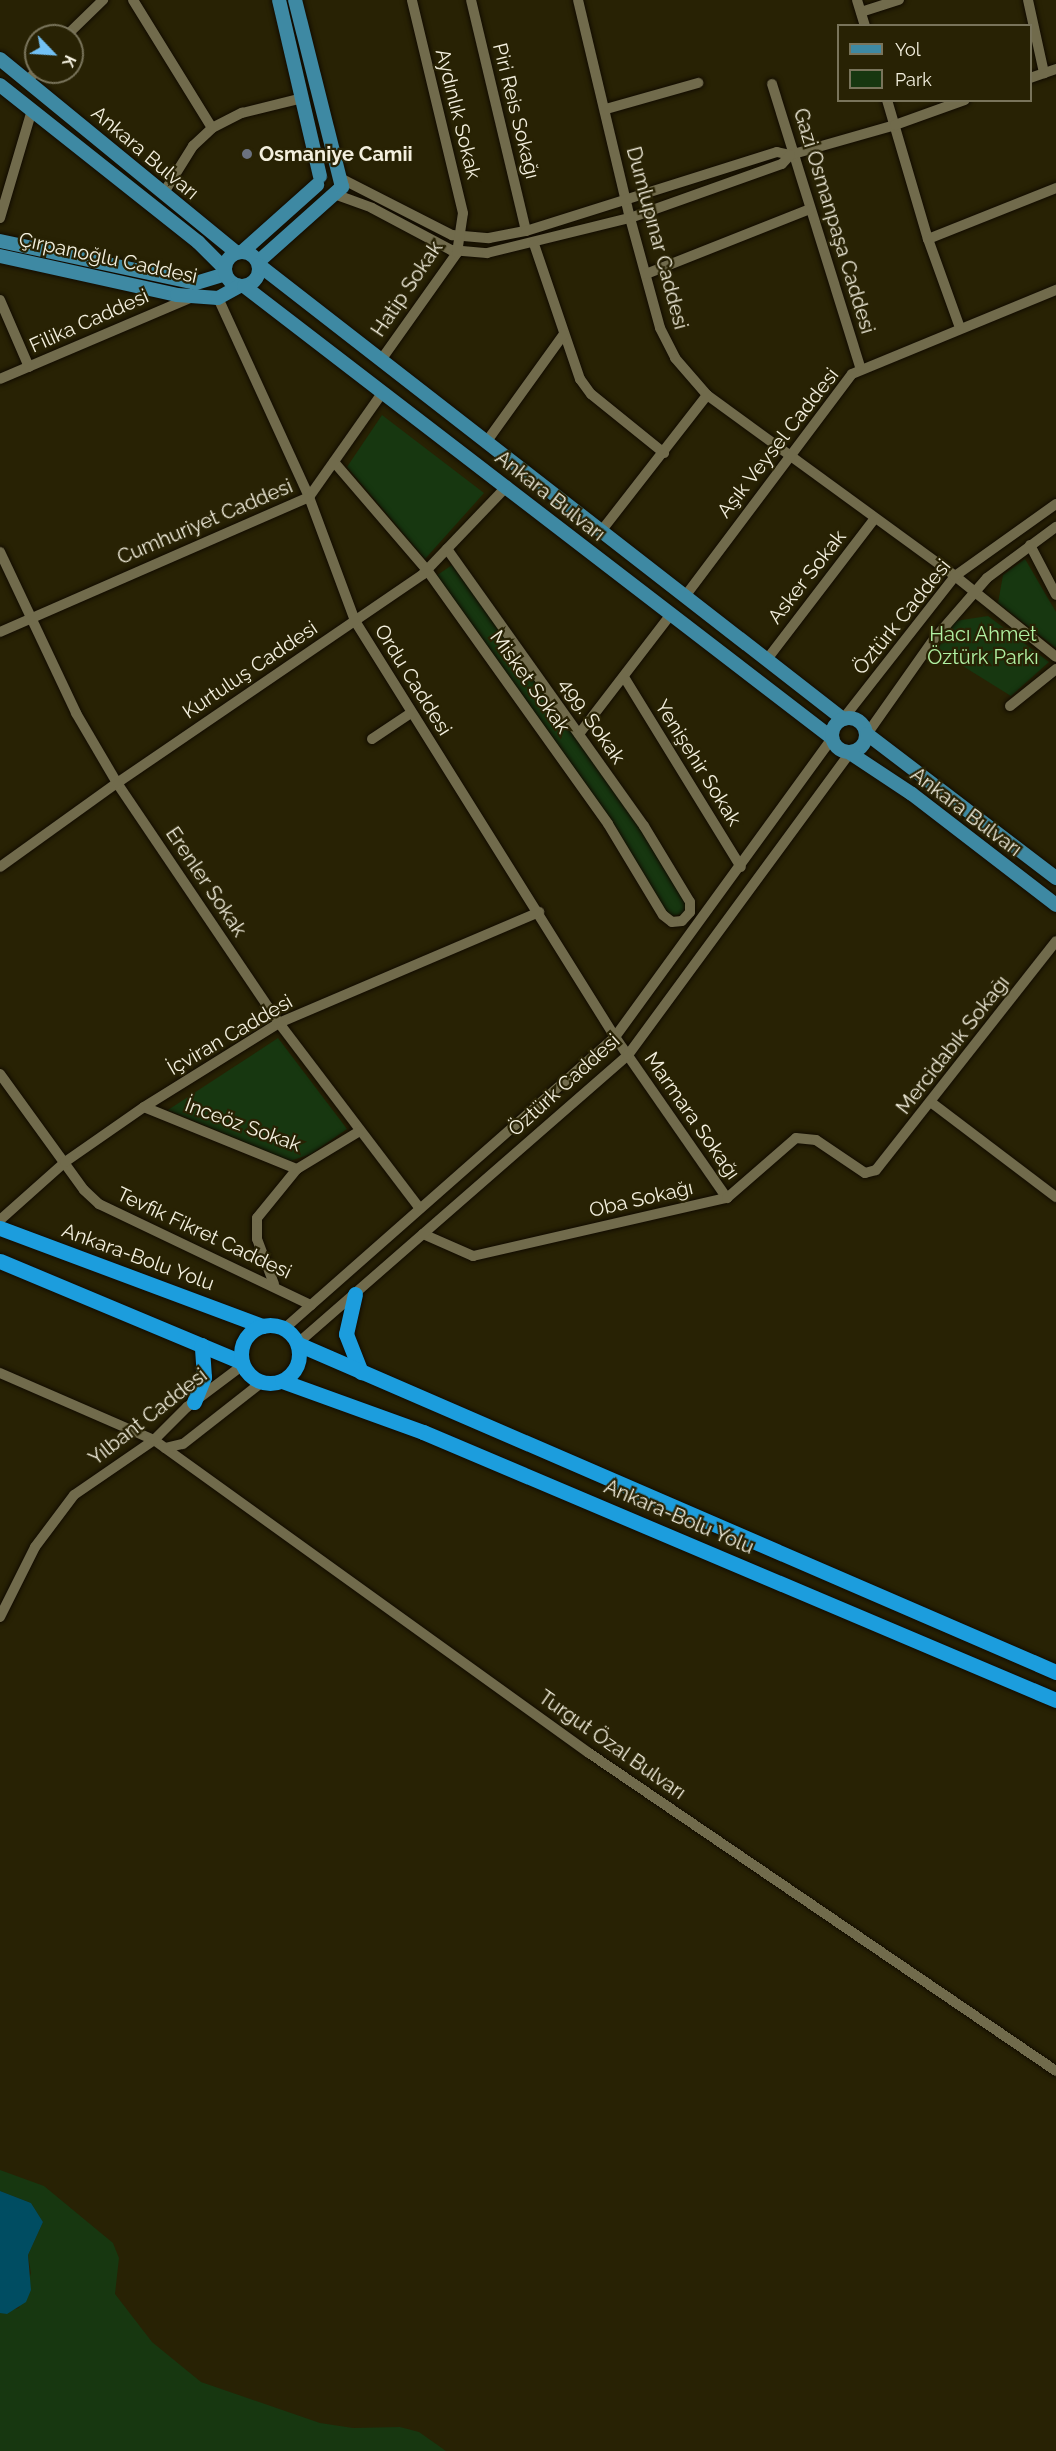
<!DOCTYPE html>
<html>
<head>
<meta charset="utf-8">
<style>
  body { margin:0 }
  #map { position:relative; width:1056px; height:2451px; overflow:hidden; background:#282204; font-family:Raleway,sans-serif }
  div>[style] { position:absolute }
  .green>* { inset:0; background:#173710 }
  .water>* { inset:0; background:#004d62 }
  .roads { filter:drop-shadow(0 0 2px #110b00) drop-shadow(0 0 2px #110b00) }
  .minor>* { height:10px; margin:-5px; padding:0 5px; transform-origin:5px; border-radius:5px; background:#716b4c }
  .major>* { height:14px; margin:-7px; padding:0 7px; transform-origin:7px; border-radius:7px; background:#3e89a3 }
  .major>.ring { margin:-7px; padding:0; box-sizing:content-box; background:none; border:14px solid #3e89a3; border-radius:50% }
  .highway>* { height:15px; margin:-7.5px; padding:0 7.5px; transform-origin:7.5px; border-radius:7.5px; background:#1c9ddd }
  .highway>.ring { margin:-7.5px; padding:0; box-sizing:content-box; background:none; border:15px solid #1c9ddd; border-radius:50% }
  .dots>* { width:16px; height:16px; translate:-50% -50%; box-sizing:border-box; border:3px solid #282204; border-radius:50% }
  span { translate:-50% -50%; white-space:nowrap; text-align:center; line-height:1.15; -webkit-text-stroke:4.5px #282204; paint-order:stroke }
  .street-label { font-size:20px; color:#f3efde }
  .poi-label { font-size:20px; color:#f3efde; font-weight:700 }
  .left { translate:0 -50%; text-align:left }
  .park-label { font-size:20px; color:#b1f1a3 }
  .legend { position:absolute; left:837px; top:24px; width:195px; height:78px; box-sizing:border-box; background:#282204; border:2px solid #79745b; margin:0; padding:8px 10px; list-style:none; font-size:18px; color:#f3efde }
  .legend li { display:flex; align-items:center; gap:12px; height:30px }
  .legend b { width:30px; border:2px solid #79745b }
  .north { position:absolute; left:24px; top:24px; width:60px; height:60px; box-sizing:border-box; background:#282204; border:2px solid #79745b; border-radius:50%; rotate:115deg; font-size:16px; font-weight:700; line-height:24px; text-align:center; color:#f3efde }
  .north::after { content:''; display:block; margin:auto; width:21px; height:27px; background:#72c1f5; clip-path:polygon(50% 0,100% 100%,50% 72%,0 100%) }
</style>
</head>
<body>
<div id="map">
  <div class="green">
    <i style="clip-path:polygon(382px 415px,484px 493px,425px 559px,347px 467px)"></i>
    <i style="clip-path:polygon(1025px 559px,1056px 612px,1056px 648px,998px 603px,1003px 575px)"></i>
    <i style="clip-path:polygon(452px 565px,571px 727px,668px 870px,687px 902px,683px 914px,671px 916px,664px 911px,436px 576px)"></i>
    <i style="clip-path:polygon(988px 616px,1049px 662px,1011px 696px,937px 650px,955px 621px)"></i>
    <i style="clip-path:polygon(278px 1038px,347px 1129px,311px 1154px,290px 1161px,168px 1110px)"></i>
    <i style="clip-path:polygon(0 2170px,44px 2186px,113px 2243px,119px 2258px,115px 2294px,152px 2342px,201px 2382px,320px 2423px,353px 2428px,400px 2427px,419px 2432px,446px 2451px,0 2451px,0 2313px,19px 2308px,31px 2273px,28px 2255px,43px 2222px,31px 2203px,0 2191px)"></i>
  </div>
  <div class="water">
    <i style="clip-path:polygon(0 2191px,31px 2203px,43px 2222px,28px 2255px,31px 2290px,26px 2302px,7px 2314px,0 2313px)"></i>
  </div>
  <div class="roads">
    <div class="minor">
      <i style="left:133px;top:0;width:150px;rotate:58.3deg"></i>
      <i style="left:471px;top:0;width:237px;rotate:76.6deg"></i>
      <i style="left:578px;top:0;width:224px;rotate:76.6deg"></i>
      <i style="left:630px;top:218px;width:114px;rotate:74.7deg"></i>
      <i style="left:660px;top:328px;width:34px;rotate:63deg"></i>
      <i style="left:675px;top:358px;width:49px;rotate:49.1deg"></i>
      <i style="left:707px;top:395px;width:307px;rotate:36.1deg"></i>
      <i style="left:955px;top:576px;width:129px;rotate:38.7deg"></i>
      <i style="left:857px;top:0;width:27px;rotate:73deg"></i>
      <i style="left:1028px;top:0;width:75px;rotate:77.6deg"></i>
      <i style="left:861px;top:12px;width:40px;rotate:-18deg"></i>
      <i style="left:66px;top:36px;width:52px;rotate:-44.2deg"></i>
      <i style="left:1030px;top:78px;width:28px;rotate:-19deg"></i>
      <i style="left:27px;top:81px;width:13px;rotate:-48deg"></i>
      <i style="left:772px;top:84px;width:299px;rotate:72.7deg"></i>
      <i style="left:887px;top:100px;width:145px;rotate:73.6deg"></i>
      <i style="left:928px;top:239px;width:95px;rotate:70.2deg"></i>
      <i style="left:606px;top:109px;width:96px;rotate:-15.8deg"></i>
      <i style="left:340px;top:178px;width:126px;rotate:27deg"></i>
      <i style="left:452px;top:235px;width:37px;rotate:5deg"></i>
      <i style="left:489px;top:238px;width:38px;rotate:-11deg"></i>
      <i style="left:526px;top:231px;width:263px;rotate:-17.5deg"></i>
      <i style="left:777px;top:152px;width:13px;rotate:13deg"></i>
      <i style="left:790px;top:155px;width:109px;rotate:-15.9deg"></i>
      <i style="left:895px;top:125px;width:74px;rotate:-19.7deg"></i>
      <i style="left:163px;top:194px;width:57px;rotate:-58deg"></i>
      <i style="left:193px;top:146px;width:26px;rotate:-43deg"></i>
      <i style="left:212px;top:128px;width:34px;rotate:-27deg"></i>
      <i style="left:242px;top:113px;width:63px;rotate:-13.8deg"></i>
      <i style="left:337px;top:195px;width:37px;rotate:20deg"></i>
      <i style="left:372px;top:208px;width:89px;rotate:28deg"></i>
      <i style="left:451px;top:250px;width:36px;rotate:5deg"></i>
      <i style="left:487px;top:253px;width:147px;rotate:-13.8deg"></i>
      <i style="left:630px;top:218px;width:161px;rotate:-19.6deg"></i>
      <i style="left:782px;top:164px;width:12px;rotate:-48deg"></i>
      <i style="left:0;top:218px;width:113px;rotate:-73.5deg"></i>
      <i style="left:928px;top:239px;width:138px;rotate:-21.7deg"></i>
      <i style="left:534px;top:244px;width:143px;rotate:71.2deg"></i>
      <i style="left:580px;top:379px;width:19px;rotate:54deg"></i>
      <i style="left:591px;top:394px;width:94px;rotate:38.9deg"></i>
      <i style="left:646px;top:274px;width:176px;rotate:-21.6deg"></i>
      <i style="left:218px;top:298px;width:219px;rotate:65.4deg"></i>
      <i style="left:309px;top:497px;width:132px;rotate:69.6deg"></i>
      <i style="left:355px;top:621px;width:491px;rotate:58deg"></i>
      <i style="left:615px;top:1037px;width:196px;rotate:55.2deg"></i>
      <i style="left:0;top:300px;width:73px;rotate:66.6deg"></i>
      <i style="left:381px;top:360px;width:131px;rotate:-54.6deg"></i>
      <i style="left:457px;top:253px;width:40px;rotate:-81.5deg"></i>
      <i style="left:463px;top:213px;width:219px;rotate:-103.5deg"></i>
      <i style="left:0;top:379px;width:207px;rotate:-23.1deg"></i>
      <i style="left:487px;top:441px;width:132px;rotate:-54.3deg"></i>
      <i style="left:334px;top:462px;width:143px;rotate:49.3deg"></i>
      <i style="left:427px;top:570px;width:312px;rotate:54.5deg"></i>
      <i style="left:608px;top:824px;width:106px;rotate:58.9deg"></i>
      <i style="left:663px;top:915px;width:11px;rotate:38deg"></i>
      <i style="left:672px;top:922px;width:10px;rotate:-6deg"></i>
      <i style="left:682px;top:921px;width:12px;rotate:-48deg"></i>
      <i style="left:690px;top:912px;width:10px;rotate:-90deg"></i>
      <i style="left:690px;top:902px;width:89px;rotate:-121.2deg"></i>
      <i style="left:644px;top:826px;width:340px;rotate:-125.4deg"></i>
      <i style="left:602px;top:530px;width:171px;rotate:-52.1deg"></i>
      <i style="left:1030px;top:545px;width:56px;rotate:62.5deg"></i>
      <i style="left:0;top:552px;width:178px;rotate:64.7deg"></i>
      <i style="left:76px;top:713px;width:81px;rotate:59.6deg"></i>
      <i style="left:117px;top:783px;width:290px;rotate:56deg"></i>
      <i style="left:279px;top:1023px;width:233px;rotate:52.8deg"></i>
      <i style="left:686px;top:595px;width:276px;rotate:-53.1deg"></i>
      <i style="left:852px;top:374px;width:221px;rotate:-22.4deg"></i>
      <i style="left:0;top:632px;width:337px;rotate:-23.6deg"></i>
      <i style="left:309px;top:497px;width:127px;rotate:-54.9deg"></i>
      <i style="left:768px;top:658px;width:176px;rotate:-52.6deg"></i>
      <i style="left:624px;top:677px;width:223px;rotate:58.4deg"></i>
      <i style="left:1010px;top:706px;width:59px;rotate:-38.8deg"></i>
      <i style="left:843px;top:719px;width:182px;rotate:-51.9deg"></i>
      <i style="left:955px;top:576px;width:124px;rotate:-35.5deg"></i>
      <i style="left:579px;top:734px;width:151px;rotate:-52.5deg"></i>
      <i style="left:867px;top:734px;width:116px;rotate:-54.8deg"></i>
      <i style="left:934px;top:639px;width:81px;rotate:-49deg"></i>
      <i style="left:987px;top:578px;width:86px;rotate:-36.5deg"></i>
      <i style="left:372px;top:739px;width:47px;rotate:-33.7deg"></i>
      <i style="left:0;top:867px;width:144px;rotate:-35.7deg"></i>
      <i style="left:117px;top:783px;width:371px;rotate:-34.3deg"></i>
      <i style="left:423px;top:574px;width:122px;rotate:-46.3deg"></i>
      <i style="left:0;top:1074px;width:143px;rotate:54.1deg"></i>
      <i style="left:84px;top:1190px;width:21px;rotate:43deg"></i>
      <i style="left:99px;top:1204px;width:235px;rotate:25.5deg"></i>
      <i style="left:932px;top:1103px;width:156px;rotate:37.2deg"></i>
      <i style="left:144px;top:1107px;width:165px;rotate:22.1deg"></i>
      <i style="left:0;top:1220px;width:87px;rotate:-41.7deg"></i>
      <i style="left:65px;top:1162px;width:96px;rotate:-34.8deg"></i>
      <i style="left:144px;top:1107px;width:159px;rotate:-31.9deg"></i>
      <i style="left:279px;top:1023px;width:283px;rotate:-23.1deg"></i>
      <i style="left:423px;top:1234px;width:55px;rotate:23.7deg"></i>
      <i style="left:473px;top:1256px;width:261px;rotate:-12.9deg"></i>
      <i style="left:727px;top:1198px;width:91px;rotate:-41deg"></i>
      <i style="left:796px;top:1138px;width:20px;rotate:6deg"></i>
      <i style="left:816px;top:1140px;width:59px;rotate:34deg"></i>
      <i style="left:865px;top:1173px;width:11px;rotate:-15deg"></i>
      <i style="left:876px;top:1170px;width:291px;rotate:-51.8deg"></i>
      <i style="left:274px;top:1284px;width:48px;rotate:-110.7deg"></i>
      <i style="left:257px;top:1239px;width:21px;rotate:-90deg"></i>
      <i style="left:257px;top:1218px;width:63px;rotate:-50.8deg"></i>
      <i style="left:297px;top:1169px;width:71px;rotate:-31.2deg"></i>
      <i style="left:285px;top:1328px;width:440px;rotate:-41.4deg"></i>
      <i style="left:615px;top:1037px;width:369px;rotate:-54deg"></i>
      <i style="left:298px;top:1343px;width:438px;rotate:-41.1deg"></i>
      <i style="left:628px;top:1055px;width:375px;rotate:-53.7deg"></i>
      <i style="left:0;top:1373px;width:168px;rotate:23.5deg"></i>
      <i style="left:154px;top:1440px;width:536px;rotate:35.74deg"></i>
      <i style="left:589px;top:1753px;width:565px;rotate:34.25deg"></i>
      <i style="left:165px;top:1448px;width:18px;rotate:-13deg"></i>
      <i style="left:183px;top:1444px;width:100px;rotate:-38.1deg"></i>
      <i style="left:0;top:1617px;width:78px;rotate:-63.4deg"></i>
      <i style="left:35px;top:1547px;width:65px;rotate:-53.1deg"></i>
      <i style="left:74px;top:1495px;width:97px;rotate:-34.5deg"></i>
      <i style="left:154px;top:1440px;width:47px;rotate:-45deg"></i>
      <i style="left:187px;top:1407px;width:70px;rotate:-36.9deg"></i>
    </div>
    <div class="major">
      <i style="left:279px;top:0;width:181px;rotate:76.9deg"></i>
      <i style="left:0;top:59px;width:306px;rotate:39.3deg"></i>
      <i style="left:0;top:85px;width:253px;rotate:38.4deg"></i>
      <i style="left:198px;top:242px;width:38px;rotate:45deg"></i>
      <i style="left:0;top:241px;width:200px;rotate:12.1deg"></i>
      <i style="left:196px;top:283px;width:31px;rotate:-17deg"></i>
      <i style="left:242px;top:252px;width:101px;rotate:-41.8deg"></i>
      <i class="ring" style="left:225px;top:252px;width:20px;height:20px"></i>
      <i style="left:0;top:256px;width:181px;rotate:12.4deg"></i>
      <i style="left:177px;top:295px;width:41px;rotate:4.2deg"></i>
      <i style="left:218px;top:298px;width:25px;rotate:-29deg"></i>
      <i style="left:258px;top:262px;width:113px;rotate:-41.8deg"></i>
      <i style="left:342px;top:187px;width:193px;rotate:-104.1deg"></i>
      <i style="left:259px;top:265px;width:740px;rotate:37.86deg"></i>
      <i style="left:244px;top:286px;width:742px;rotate:37.55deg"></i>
      <i class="ring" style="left:832px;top:718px;width:20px;height:20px"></i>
      <i style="left:867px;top:734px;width:238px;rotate:37.3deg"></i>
      <i style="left:850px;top:753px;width:74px;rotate:33.5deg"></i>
      <i style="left:912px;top:794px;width:182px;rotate:37.6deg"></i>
    </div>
    <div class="highway">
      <i style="left:0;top:1228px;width:280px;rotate:20.5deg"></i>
      <i style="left:0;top:1261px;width:262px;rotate:22.7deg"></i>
      <i style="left:355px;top:1294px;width:41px;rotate:102.7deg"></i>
      <i style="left:346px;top:1334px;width:41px;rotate:68.5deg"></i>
      <i class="ring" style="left:241px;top:1325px;width:43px;height:43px"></i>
      <i style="left:298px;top:1344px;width:826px;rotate:23.4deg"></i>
      <i style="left:282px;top:1381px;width:150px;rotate:19.9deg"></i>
      <i style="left:423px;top:1432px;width:687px;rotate:22.95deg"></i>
      <i style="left:194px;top:1402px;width:27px;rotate:-68deg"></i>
      <i style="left:204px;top:1377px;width:32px;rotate:-94deg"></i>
    </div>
  </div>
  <div class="dots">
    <i style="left:247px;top:154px;background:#6b7280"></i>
  </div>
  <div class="street-label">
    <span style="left:516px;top:111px;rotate:76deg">Piri Reis Sokağı</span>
    <span style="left:458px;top:114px;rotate:76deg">Aydınlık Sokak</span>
    <span style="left:145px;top:153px;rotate:40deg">Ankara Bulvarı</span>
    <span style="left:834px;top:221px;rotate:73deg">Gazi Osmanpaşa Caddesi</span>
    <span style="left:657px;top:238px;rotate:75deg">Dumlupınar Caddesi</span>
    <span style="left:108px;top:258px;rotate:12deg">Çırpanoğlu Caddesi</span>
    <span style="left:407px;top:289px;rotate:-56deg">Hatip Sokak</span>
    <span style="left:89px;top:321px;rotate:-24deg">Filika Caddesi</span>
    <span style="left:778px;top:443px;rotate:-52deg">Aşık Veysel Caddesi</span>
    <span style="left:550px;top:496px;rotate:38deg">Ankara Bulvarı</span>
    <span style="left:205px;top:522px;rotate:-23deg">Cumhuriyet Caddesi</span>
    <span style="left:807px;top:577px;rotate:-52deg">Asker Sokak</span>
    <span style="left:902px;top:617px;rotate:-51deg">Öztürk Caddesi</span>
    <span style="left:250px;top:670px;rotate:-34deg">Kurtuluş Caddesi</span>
    <span style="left:413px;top:680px;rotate:58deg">Ordu Caddesi</span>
    <span style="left:530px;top:682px;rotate:54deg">Misket Sokak</span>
    <span style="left:592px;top:721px;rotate:55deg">499. Sokak</span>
    <span style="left:698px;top:763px;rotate:58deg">Yenişehir Sokak</span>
    <span style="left:966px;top:812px;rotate:37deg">Ankara Bulvarı</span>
    <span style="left:206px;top:882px;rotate:56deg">Erenler Sokak</span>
    <span style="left:230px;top:1035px;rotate:-30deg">İçviran Caddesi</span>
    <span style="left:953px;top:1045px;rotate:-52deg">Mercidabık Sokağı</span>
    <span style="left:564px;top:1085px;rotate:-42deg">Öztürk Caddesi</span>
    <span style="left:692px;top:1116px;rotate:55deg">Marmara Sokağı</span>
    <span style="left:243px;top:1125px;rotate:20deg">İnceöz Sokak</span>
    <span style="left:641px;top:1199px;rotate:-13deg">Oba Sokağı</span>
    <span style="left:204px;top:1233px;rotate:25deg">Tevfik Fikret Caddesi</span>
    <span style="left:138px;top:1257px;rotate:20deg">Ankara-Bolu Yolu</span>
    <span style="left:148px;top:1417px;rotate:-38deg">Yılbant Caddesi</span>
    <span style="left:679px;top:1517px;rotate:23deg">Ankara-Bolu Yolu</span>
    <span style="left:612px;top:1745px;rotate:35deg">Turgut Özal Bulvarı</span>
  </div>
  <div class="poi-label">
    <span class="left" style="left:259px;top:154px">Osmaniye Camii</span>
  </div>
  <div class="park-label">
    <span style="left:983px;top:646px">Hacı Ahmet<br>Öztürk Parkı</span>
  </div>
  <ul class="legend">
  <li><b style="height:8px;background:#3e89a3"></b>Yol</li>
  <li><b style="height:16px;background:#173710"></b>Park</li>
  </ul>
  <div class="north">K</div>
</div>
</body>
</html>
